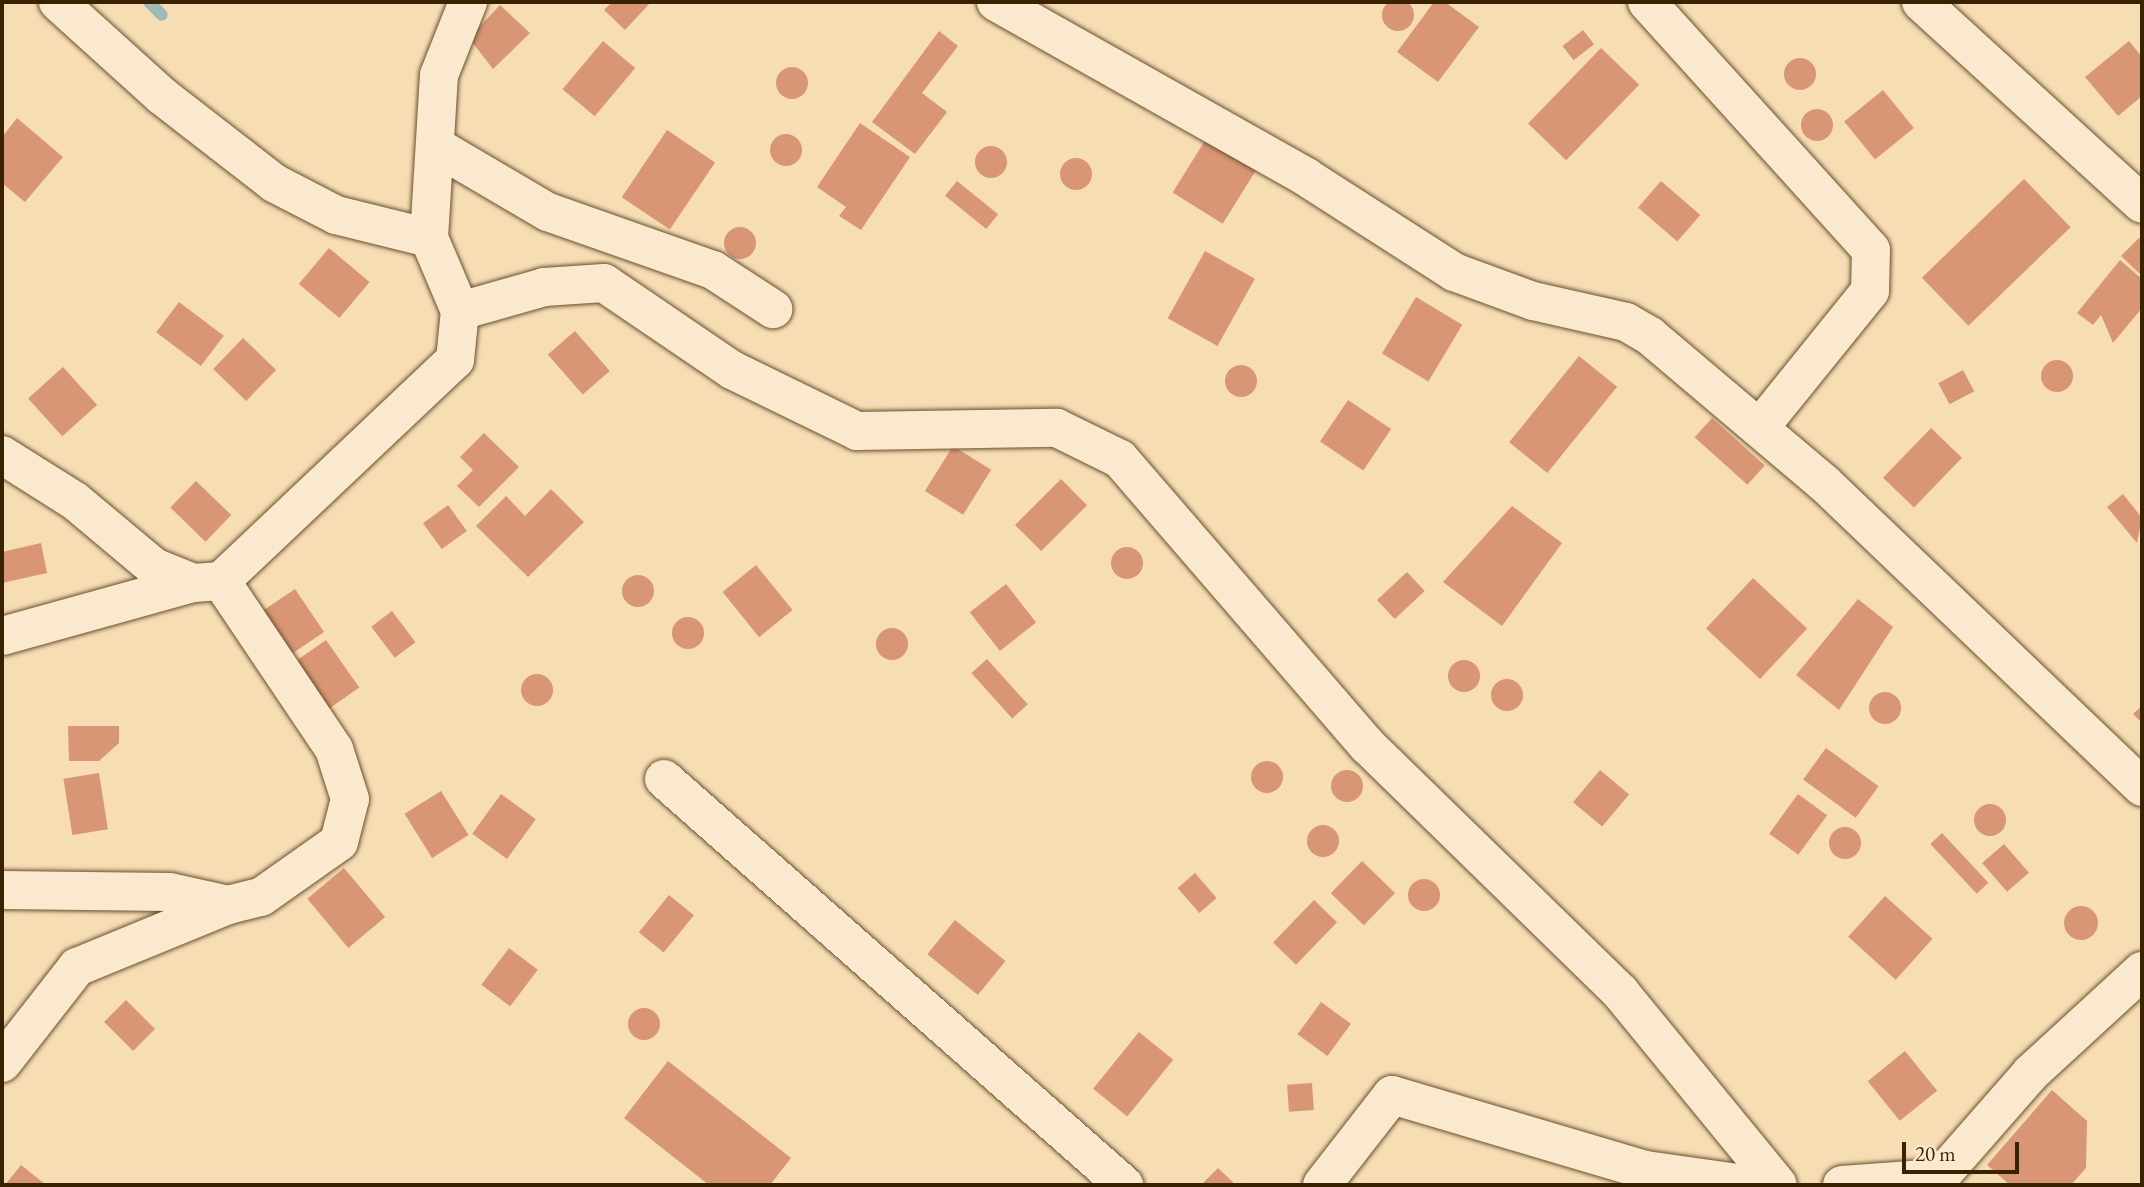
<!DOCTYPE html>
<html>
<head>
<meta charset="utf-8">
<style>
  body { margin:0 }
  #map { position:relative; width:2144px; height:1187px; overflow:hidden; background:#f7ddb4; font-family:"EB Garamond",serif }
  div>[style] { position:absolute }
  .stream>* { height:12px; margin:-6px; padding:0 6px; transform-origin:6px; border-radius:6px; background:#9fbab4 }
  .building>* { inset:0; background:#d99675; transform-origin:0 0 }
  .round { border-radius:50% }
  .roads { filter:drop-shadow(0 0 2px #68512d) drop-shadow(0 0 2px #68512d) }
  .street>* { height:38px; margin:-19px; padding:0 19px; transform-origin:19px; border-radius:19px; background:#fae9ce }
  span { translate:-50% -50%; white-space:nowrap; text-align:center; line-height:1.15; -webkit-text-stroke:5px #fae9ce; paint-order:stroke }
  .frame { position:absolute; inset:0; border:4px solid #392200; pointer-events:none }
  .scale { position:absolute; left:1902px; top:1142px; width:117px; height:32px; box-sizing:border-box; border:4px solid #392200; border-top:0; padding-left:9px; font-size:21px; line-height:24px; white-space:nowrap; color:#392200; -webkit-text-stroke:5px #fae9ce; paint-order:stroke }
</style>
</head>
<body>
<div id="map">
  <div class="stream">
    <i style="left:149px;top:2px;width:18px;rotate:45deg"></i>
  </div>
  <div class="building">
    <i class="round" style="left:1382px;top:-1px;width:32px;height:32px"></i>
    <i style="clip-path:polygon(612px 2px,651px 2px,625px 30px,604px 10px)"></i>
    <i style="clip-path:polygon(1434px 2px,1445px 2px,1479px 27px,1438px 82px,1397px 52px)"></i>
    <i style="clip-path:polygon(500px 5px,530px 33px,493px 69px,469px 38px)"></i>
    <i style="left:1583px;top:30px;width:18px;height:26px;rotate:52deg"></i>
    <i style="clip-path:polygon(939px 31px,958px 46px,922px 93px,947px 112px,915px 154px,872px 122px)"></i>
    <i style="left:603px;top:41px;width:42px;height:63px;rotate:40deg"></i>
    <i style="clip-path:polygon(2129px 41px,2142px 57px,2142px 96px,2118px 116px,2085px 77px)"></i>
    <i style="left:1601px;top:48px;width:53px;height:105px;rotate:44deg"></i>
    <i class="round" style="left:1784px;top:58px;width:32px;height:32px"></i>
    <i class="round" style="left:776px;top:67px;width:32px;height:32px"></i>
    <i style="left:1883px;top:90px;width:49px;height:50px;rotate:51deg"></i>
    <i class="round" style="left:1801px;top:109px;width:32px;height:32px"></i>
    <i style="clip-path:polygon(17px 118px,63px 157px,25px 202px,2px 183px,2px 137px)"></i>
    <i style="clip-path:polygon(860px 123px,910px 157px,861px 230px,839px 216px,846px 207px,817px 187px)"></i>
    <i style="left:667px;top:130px;width:58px;height:81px;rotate:34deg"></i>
    <i class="round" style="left:770px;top:134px;width:32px;height:32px"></i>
    <i style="left:1206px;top:139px;width:59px;height:63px;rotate:32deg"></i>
    <i class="round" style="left:975px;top:146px;width:32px;height:32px"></i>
    <i class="round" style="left:1060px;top:158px;width:32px;height:32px"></i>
    <i style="left:2024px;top:179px;width:67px;height:142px;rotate:46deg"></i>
    <i style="left:957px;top:181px;width:53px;height:19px;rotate:39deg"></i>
    <i style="left:1661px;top:181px;width:52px;height:35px;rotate:41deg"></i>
    <i class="round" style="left:724px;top:227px;width:32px;height:32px"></i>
    <i style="clip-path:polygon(2139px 238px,2142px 241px,2142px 276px,2121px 256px)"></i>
    <i style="left:329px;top:248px;width:53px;height:47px;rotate:40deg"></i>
    <i style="left:1205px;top:251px;width:57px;height:77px;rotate:29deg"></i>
    <i style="clip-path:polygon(2120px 260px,2142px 279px,2142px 308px,2113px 343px,2101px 315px,2093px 325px,2077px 313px)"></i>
    <i style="left:1416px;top:297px;width:54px;height:66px;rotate:31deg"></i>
    <i style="left:179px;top:302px;width:56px;height:38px;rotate:37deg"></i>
    <i style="left:575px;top:331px;width:53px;height:36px;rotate:49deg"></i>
    <i style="left:243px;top:338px;width:46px;height:43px;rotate:44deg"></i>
    <i style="left:1579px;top:356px;width:49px;height:111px;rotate:39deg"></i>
    <i class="round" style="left:2041px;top:360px;width:32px;height:32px"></i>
    <i class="round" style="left:1225px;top:365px;width:32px;height:32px"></i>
    <i style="left:63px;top:367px;width:51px;height:47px;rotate:48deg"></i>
    <i style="left:1963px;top:370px;width:24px;height:28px;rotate:62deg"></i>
    <i style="left:1348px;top:400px;width:52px;height:50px;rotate:34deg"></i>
    <i style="left:1712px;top:418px;width:71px;height:26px;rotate:42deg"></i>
    <i style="left:1931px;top:428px;width:43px;height:69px;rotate:44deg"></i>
    <i style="clip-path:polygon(484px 433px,519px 467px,479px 507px,457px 486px,473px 470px,460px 457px)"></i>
    <i style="left:953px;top:446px;width:45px;height:53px;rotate:32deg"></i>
    <i style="left:1061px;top:479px;width:37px;height:65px;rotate:45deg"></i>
    <i style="left:196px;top:481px;width:49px;height:37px;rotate:44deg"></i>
    <i style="clip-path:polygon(551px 489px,584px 522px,528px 577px,476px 526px,506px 496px,525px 516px)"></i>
    <i style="clip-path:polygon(2123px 494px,2142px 518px,2137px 543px,2107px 507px)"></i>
    <i style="left:448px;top:505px;width:32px;height:31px;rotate:54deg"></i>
    <i style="clip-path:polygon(1512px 506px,1562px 543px,1502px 626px,1443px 582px)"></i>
    <i style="clip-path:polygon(41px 543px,47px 573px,2px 583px,2px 552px)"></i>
    <i class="round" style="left:1111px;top:547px;width:32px;height:32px"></i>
    <i style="left:756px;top:565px;width:58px;height:43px;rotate:51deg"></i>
    <i style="left:1407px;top:572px;width:26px;height:41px;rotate:47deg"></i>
    <i class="round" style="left:622px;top:575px;width:32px;height:32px"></i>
    <i style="left:1753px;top:578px;width:74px;height:69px;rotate:43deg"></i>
    <i style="left:1006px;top:584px;width:49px;height:46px;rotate:52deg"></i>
    <i style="left:295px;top:589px;width:52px;height:41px;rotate:56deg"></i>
    <i style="clip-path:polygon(1858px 599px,1893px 627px,1839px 710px,1796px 675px)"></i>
    <i style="left:392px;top:611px;width:39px;height:26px;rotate:53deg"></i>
    <i class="round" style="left:672px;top:617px;width:32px;height:32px"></i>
    <i class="round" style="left:876px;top:628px;width:32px;height:32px"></i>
    <i style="left:326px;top:640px;width:58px;height:37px;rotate:55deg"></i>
    <i style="left:987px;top:659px;width:61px;height:21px;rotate:48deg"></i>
    <i class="round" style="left:1448px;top:660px;width:32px;height:32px"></i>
    <i class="round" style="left:521px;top:674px;width:32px;height:32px"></i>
    <i class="round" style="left:1491px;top:679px;width:32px;height:32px"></i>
    <i class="round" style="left:1869px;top:692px;width:32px;height:32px"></i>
    <i style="clip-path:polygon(2142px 706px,2142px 723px,2133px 714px)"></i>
    <i style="clip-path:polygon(68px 726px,119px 726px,119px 743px,99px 761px,69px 761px)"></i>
    <i style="left:1826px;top:748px;width:65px;height:39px;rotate:36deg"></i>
    <i class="round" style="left:1251px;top:761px;width:32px;height:32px"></i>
    <i class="round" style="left:1331px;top:770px;width:32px;height:32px"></i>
    <i style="left:1600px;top:770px;width:38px;height:42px;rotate:40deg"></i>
    <i style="left:99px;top:773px;width:57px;height:36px;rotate:81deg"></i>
    <i style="left:441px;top:791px;width:52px;height:43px;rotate:58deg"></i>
    <i style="left:501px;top:794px;width:43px;height:49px;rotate:36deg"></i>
    <i style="left:1798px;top:794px;width:36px;height:49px;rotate:36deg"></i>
    <i class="round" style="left:1974px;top:804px;width:32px;height:32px"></i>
    <i class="round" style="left:1307px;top:825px;width:32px;height:32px"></i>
    <i class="round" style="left:1829px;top:827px;width:32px;height:32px"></i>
    <i style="left:1942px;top:833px;width:68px;height:16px;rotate:47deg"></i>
    <i style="left:2004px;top:844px;width:38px;height:29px;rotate:49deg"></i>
    <i style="left:1362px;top:861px;width:46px;height:45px;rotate:44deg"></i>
    <i style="left:344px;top:868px;width:64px;height:48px;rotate:50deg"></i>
    <i style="left:1195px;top:873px;width:33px;height:23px;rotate:49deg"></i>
    <i class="round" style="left:1408px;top:879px;width:32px;height:32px"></i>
    <i style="left:669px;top:895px;width:32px;height:48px;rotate:39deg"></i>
    <i style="left:1885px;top:896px;width:64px;height:55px;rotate:42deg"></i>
    <i style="left:1314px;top:900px;width:32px;height:59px;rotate:44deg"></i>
    <i class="round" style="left:2064px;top:906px;width:34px;height:34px"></i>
    <i style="left:955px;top:920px;width:65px;height:44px;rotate:39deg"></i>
    <i style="left:509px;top:948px;width:36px;height:46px;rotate:37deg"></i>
    <i style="left:126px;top:1000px;width:41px;height:31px;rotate:45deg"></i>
    <i style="left:1321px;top:1002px;width:37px;height:40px;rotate:36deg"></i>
    <i class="round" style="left:628px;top:1008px;width:32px;height:32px"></i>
    <i style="left:1139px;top:1032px;width:44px;height:73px;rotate:39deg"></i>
    <i style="left:1905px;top:1051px;width:51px;height:48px;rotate:51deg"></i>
    <i style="clip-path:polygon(668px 1061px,791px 1158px,770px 1185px,709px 1185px,624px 1118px)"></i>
    <i style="left:1312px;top:1083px;width:27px;height:25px;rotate:86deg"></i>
    <i style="clip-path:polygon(2052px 1090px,2087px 1121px,2086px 1168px,2071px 1185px,2010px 1185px,1987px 1165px)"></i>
    <i style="clip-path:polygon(21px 1165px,46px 1185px,5px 1185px)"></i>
    <i style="clip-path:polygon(1218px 1168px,1236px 1185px,1201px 1185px)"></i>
  </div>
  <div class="roads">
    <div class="street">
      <i style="left:58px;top:2px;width:140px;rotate:42.1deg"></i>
      <i style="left:162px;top:96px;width:142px;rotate:37.8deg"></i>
      <i style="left:274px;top:183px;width:70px;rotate:27.3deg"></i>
      <i style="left:336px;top:215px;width:96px;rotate:13.9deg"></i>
      <i style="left:996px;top:2px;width:356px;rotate:29.4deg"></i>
      <i style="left:1306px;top:177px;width:176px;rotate:32.7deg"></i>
      <i style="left:1454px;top:272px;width:84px;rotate:20.2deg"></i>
      <i style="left:1533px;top:301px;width:95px;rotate:12.7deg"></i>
      <i style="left:1626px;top:322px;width:28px;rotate:30deg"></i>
      <i style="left:1650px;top:336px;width:228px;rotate:40.2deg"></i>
      <i style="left:1824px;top:483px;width:440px;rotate:43.7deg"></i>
      <i style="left:1647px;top:2px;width:334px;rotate:47.9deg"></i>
      <i style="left:1871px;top:250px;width:41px;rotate:91.4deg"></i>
      <i style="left:1870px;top:291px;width:174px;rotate:128.9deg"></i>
      <i style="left:1921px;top:2px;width:299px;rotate:42.4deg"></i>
      <i style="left:437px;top:147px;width:129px;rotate:30.4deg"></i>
      <i style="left:548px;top:212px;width:175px;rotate:19.4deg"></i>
      <i style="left:713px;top:270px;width:72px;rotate:33deg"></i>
      <i style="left:460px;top:311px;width:87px;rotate:-15.9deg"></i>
      <i style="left:544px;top:287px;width:60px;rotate:-3.8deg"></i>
      <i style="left:604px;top:283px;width:155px;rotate:34.2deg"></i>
      <i style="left:732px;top:370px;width:139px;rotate:26deg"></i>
      <i style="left:857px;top:431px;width:200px;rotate:-0.9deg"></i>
      <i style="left:1057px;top:428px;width:70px;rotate:26.2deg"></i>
      <i style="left:1120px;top:459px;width:379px;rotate:49.2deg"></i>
      <i style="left:1368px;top:746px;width:352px;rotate:44.3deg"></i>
      <i style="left:1620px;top:992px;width:249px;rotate:50.7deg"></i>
      <i style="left:2px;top:455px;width:86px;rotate:32.2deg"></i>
      <i style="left:75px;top:501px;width:103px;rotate:39.9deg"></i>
      <i style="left:154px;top:567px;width:42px;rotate:22.3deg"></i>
      <i style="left:193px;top:583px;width:28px;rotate:-4deg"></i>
      <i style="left:221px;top:581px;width:322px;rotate:-43.4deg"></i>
      <i style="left:455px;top:360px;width:49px;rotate:-84.2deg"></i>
      <i style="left:460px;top:311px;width:79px;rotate:-113deg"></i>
      <i style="left:429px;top:238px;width:163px;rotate:-86.5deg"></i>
      <i style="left:439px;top:75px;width:79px;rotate:-68.3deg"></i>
      <i style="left:2px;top:636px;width:198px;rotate:-15.5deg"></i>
      <i style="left:664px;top:779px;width:614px;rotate:41.43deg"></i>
      <i style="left:2px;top:890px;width:168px;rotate:0.7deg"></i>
      <i style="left:170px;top:892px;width:59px;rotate:12.6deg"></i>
      <i style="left:228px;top:905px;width:34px;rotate:-14deg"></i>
      <i style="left:261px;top:897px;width:95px;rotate:-35.2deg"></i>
      <i style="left:339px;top:842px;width:44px;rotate:-75.7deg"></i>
      <i style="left:350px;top:799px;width:52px;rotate:-107.7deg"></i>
      <i style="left:334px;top:749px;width:202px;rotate:-123.9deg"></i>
      <i style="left:2px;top:1063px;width:122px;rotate:-52deg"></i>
      <i style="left:77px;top:967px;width:163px;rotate:-22.3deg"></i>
      <i style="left:1322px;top:1185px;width:114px;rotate:-52.1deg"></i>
      <i style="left:1392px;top:1095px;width:265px;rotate:16.5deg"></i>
      <i style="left:1646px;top:1170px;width:107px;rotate:8.1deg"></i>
      <i style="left:1842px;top:1185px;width:97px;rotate:-4.1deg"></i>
      <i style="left:1939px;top:1178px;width:140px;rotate:-48.8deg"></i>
      <i style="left:2031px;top:1073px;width:151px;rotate:-42.6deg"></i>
    </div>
  </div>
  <div class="frame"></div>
  <div class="scale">20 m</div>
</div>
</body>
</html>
